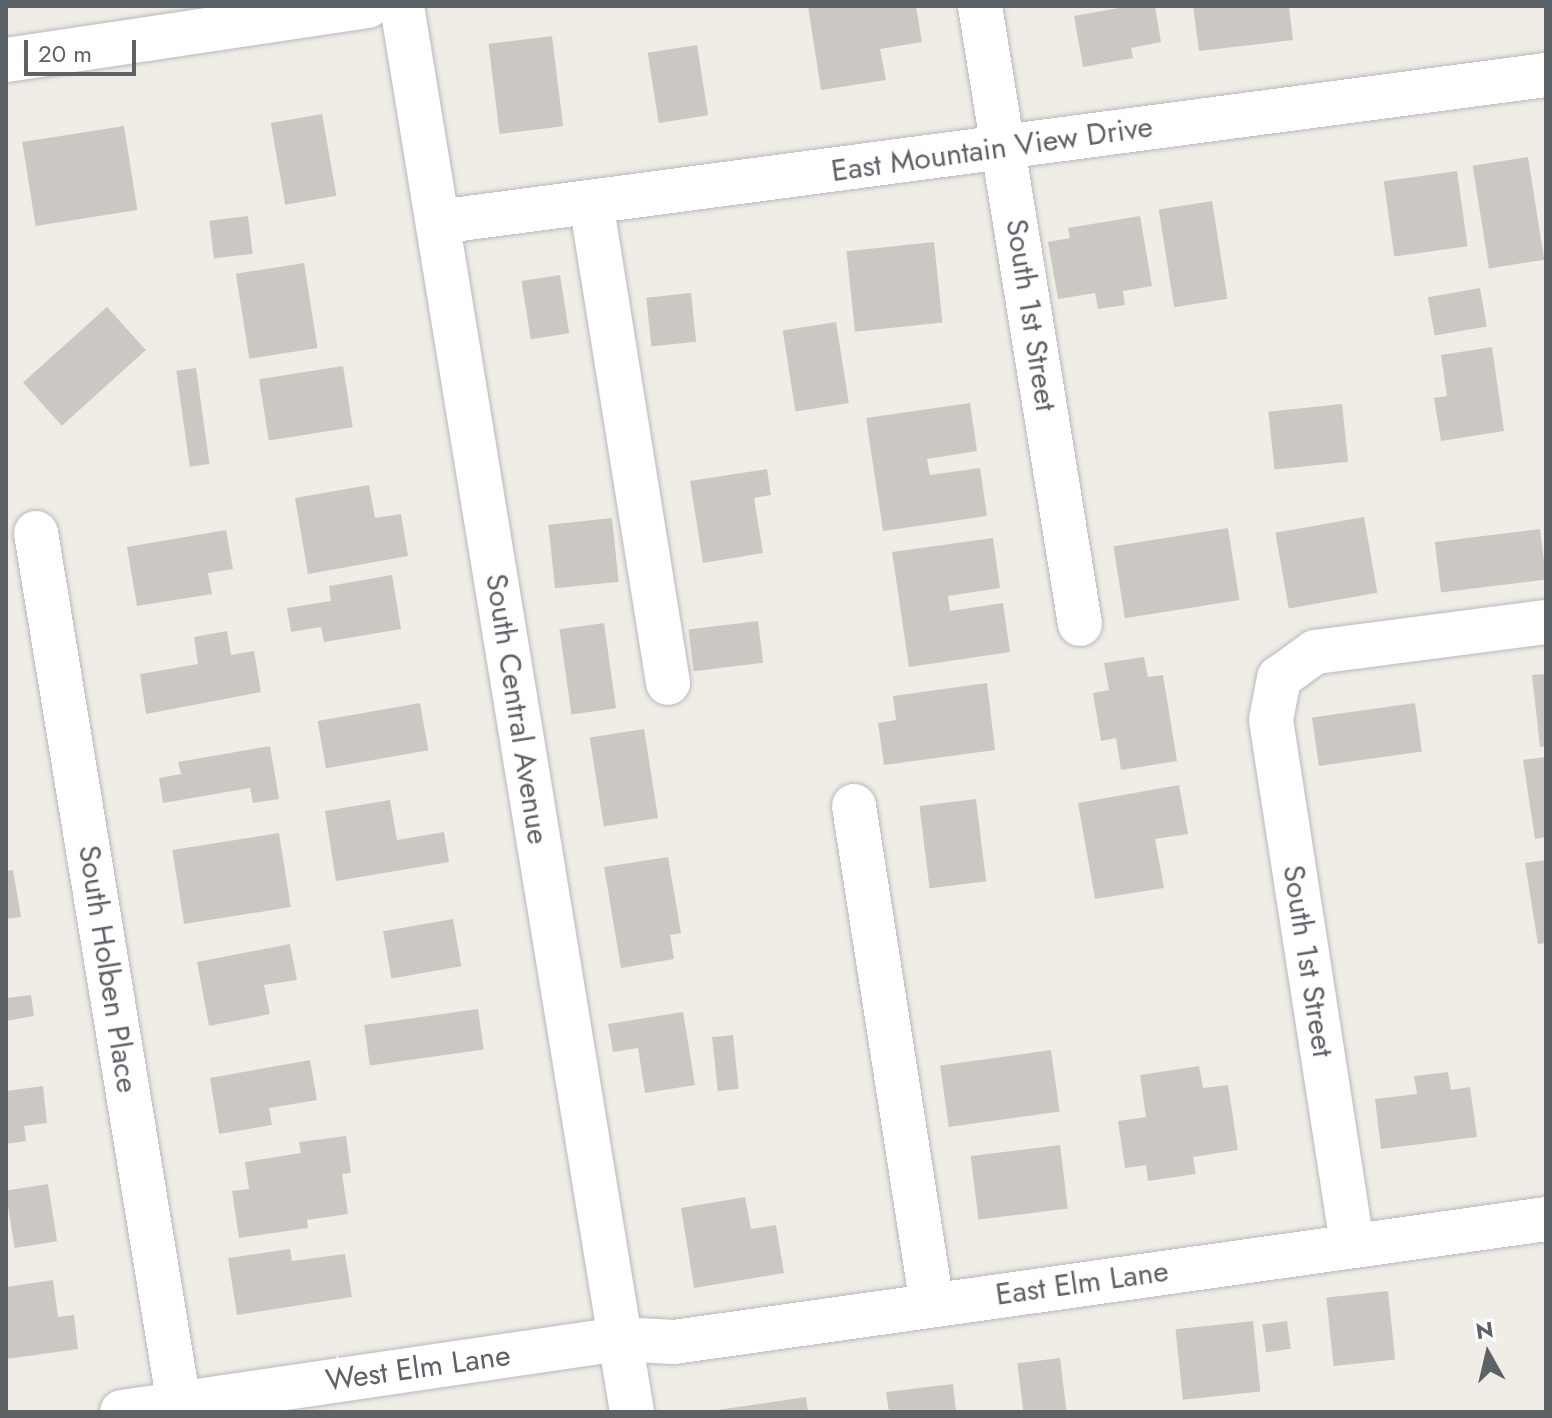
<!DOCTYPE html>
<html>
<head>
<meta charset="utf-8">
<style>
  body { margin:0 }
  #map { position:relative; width:1552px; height:1418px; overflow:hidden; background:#f0ede6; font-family:Jost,sans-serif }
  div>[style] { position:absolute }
  .building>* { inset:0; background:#cbc8c3; transform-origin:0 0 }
  .roads { filter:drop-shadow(0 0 2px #b6b9bd) drop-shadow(0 0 2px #b6b9bd) }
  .minor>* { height:44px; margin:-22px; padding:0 22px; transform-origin:22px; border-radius:22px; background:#fff }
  span { translate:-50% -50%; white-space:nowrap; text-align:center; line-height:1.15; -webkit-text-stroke:8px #fff; paint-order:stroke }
  .street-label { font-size:30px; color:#5d6267 }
  .frame { position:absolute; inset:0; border:8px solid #5d6267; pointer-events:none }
  .north { position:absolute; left:1448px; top:1314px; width:80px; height:80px; -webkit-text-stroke:6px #fff; paint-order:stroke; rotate:352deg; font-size:22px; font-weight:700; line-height:32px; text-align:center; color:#5d6267 }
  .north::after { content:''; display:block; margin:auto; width:28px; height:36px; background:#5d6267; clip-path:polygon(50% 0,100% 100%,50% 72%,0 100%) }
  .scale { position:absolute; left:24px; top:40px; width:112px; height:36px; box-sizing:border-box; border:4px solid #5d6267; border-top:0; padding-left:10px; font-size:24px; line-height:28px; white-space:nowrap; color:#5d6267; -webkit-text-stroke:6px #fff; paint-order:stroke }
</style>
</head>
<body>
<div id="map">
  <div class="building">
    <i style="clip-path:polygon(808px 6px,916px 6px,922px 42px,880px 49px,886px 80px,821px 90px)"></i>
    <i style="clip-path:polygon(1130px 6px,1155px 6px,1161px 42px,1131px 48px,1133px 58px,1083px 67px,1074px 16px)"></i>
    <i style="clip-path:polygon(1193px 6px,1289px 6px,1293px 40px,1199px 51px)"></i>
    <i style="left:552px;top:36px;width:91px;height:64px;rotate:83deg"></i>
    <i style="left:697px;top:45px;width:71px;height:50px;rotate:81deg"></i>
    <i style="left:322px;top:114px;width:83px;height:52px;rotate:80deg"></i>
    <i style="left:124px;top:126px;width:85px;height:103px;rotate:81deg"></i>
    <i style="left:1528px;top:157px;width:104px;height:56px;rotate:81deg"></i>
    <i style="left:1457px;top:171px;width:76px;height:74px;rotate:82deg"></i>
    <i style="left:1212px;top:201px;width:99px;height:54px;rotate:81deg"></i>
    <i style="left:248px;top:216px;width:38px;height:39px;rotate:83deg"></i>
    <i style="clip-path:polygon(1140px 216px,1152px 286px,1123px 291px,1125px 305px,1098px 309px,1095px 293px,1058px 299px,1048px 242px,1070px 238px,1068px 228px)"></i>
    <i style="left:934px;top:242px;width:81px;height:88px;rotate:84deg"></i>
    <i style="left:304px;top:263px;width:86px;height:69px;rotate:81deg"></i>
    <i style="left:560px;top:275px;width:59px;height:39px;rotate:81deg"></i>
    <i style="left:1480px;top:288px;width:39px;height:53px;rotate:80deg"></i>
    <i style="left:691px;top:293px;width:49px;height:45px;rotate:84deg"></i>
    <i style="left:107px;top:307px;width:58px;height:113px;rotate:48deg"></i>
    <i style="left:836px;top:322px;width:82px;height:54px;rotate:81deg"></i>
    <i style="clip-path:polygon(1492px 347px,1504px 431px,1441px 441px,1434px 398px,1447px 396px,1441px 355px)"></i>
    <i style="left:343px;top:366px;width:62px;height:85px;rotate:81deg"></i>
    <i style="left:196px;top:368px;width:97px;height:20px;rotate:82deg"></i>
    <i style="clip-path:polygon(970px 403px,977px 451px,927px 459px,930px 475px,980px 468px,987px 516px,883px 531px,866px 418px)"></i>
    <i style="left:1342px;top:404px;width:58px;height:74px;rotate:84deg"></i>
    <i style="clip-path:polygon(767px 469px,771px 495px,754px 498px,763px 553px,703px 563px,690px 481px)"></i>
    <i style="clip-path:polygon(369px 485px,375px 518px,401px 514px,408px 556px,308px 574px,295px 498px)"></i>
    <i style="left:1364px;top:517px;width:77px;height:90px;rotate:80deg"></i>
    <i style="left:612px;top:518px;width:64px;height:64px;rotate:84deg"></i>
    <i style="left:1228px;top:528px;width:73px;height:116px;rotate:81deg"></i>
    <i style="left:1540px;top:529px;width:51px;height:106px;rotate:83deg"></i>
    <i style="clip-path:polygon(226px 530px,233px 569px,208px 573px,212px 594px,137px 606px,127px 547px)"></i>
    <i style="clip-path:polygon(993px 538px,1000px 588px,948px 596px,950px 611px,1003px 603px,1010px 652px,909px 667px,892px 552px)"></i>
    <i style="clip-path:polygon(392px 575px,401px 629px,324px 642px,321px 627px,291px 632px,287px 608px,331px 601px,329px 586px)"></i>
    <i style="left:758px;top:621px;width:42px;height:70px;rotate:83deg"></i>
    <i style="left:604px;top:623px;width:86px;height:45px;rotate:82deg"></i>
    <i style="clip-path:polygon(227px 631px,231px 655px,254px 651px,261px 692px,146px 714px,140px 674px,198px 664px,194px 637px)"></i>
    <i style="clip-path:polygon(1144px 657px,1148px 677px,1163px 675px,1177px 761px,1121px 770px,1116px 738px,1101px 741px,1093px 693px,1109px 690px,1104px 663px)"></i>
    <i style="clip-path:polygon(1546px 674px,1546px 746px,1540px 747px,1532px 675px)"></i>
    <i style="clip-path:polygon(987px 683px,995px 750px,884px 765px,878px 723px,896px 720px,893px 696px)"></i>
    <i style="left:420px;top:703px;width:48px;height:104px;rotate:80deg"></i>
    <i style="left:1415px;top:703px;width:49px;height:104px;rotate:82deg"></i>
    <i style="left:644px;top:729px;width:90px;height:55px;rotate:81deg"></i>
    <i style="clip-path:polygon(270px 746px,279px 799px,253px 803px,250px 788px,163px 803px,159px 778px,181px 774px,178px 762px)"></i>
    <i style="clip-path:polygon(1546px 757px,1546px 837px,1535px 839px,1523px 760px)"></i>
    <i style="clip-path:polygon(1179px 785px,1188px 834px,1155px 839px,1164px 888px,1095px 899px,1078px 803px)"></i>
    <i style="left:976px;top:799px;width:83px;height:57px;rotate:83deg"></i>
    <i style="clip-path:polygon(390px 800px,397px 840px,444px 832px,449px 862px,336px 881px,325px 811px)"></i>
    <i style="left:279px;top:833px;width:75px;height:108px;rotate:81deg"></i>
    <i style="clip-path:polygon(668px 857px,681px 933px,670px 935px,674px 959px,621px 968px,604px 867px)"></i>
    <i style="clip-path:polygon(1546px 860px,1546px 943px,1538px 944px,1525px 863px)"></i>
    <i style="clip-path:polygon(13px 870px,21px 917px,6px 919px,6px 871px)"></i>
    <i style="left:453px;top:919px;width:48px;height:71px;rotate:80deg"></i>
    <i style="clip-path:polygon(290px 944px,297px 980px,264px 985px,270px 1014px,209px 1026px,197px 962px)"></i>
    <i style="clip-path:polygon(31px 995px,34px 1016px,6px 1021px,6px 998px)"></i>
    <i style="left:478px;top:1009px;width:41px;height:115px;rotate:82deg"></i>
    <i style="clip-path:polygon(683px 1012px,695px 1085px,645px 1093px,638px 1048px,613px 1052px,608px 1024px)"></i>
    <i style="left:733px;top:1035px;width:54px;height:21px;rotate:84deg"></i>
    <i style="left:1051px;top:1050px;width:62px;height:112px;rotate:82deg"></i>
    <i style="clip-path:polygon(310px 1060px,317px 1100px,269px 1108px,272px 1125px,219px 1134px,210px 1078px)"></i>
    <i style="clip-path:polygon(1199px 1066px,1203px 1088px,1228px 1085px,1238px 1150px,1193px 1157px,1196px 1174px,1148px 1181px,1146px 1165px,1125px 1168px,1118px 1121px,1146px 1117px,1140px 1075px)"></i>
    <i style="clip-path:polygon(1448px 1072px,1451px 1090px,1470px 1087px,1477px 1137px,1381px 1149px,1375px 1099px,1417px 1094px,1414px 1076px)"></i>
    <i style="clip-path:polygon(43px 1086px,47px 1123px,24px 1126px,26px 1141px,6px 1144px,6px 1091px)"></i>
    <i style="clip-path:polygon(346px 1136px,351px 1173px,342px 1174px,348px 1214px,307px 1220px,308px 1228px,239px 1238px,232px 1191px,249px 1189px,245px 1162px,301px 1153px,299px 1142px)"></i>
    <i style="left:1060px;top:1145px;width:64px;height:90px;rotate:83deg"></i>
    <i style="left:48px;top:1184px;width:58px;height:43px;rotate:81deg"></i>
    <i style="clip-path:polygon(745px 1197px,751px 1229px,776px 1225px,784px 1273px,694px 1288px,681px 1208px)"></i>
    <i style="clip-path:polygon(290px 1249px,292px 1261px,345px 1254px,352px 1297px,237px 1315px,228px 1258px)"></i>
    <i style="clip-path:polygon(53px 1280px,58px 1317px,74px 1315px,78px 1349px,6px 1359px,6px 1287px)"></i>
    <i style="left:1388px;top:1291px;width:69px;height:62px;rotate:84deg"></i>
    <i style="left:1253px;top:1321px;width:71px;height:78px;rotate:84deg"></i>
    <i style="left:1287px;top:1321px;width:28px;height:25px;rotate:82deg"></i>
    <i style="left:1060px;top:1358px;width:54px;height:43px;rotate:83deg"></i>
    <i style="clip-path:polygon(953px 1384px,956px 1412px,889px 1412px,886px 1392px)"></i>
    <i style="clip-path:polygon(806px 1397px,808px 1412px,717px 1412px,717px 1410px)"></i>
  </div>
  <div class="roads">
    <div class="minor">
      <i style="left:402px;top:6px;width:1425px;rotate:80.71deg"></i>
      <i style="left:980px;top:6px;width:626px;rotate:80.81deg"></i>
      <i style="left:6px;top:60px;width:366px;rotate:-8.5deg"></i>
      <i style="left:591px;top:202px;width:487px;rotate:80.9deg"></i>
      <i style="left:438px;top:222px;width:1118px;rotate:-7.56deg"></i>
      <i style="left:36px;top:533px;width:883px;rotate:80.68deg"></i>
      <i style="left:854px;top:806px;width:505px;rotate:81.12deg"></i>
      <i style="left:1352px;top:1244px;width:530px;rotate:-98.79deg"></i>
      <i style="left:1271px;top:720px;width:43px;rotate:-79.2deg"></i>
      <i style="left:1279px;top:678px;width:44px;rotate:-35.8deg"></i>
      <i style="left:1315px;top:652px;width:233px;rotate:-7.4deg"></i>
      <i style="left:122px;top:1412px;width:502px;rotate:-8.36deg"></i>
      <i style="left:619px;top:1339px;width:55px;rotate:3.1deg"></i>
      <i style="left:674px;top:1342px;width:881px;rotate:-8.03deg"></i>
    </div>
  </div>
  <div class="street-label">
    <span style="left:992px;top:149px;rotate:-8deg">East Mountain View Drive</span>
    <span style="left:1031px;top:315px;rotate:81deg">South 1st Street</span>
    <span style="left:517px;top:709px;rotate:81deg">South Central Avenue</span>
    <span style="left:1308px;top:961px;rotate:81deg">South 1st Street</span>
    <span style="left:108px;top:969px;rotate:81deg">South Holben Place</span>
    <span style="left:1082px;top:1283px;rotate:-8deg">East Elm Lane</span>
    <span style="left:418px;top:1368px;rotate:-8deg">West Elm Lane</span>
  </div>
  <div class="frame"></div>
  <div class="north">N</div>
  <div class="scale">20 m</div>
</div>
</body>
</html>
